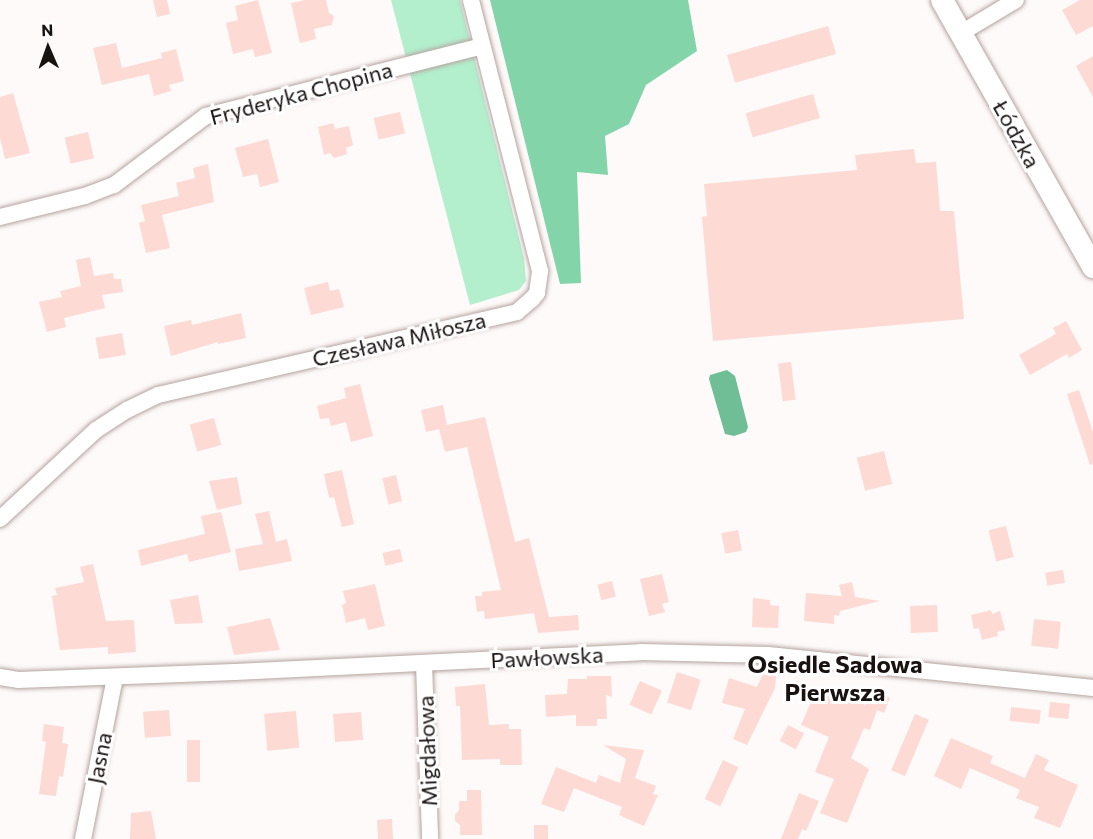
<!DOCTYPE html>
<html>
<head>
<meta charset="utf-8">
<style>
  body { margin:0 }
  #map { position:relative; width:1093px; height:839px; overflow:hidden; background:#fefafa; font-family:Commissioner,sans-serif }
  div>[style] { position:absolute }
  .green>* { inset:0; background:#b3eecd }
  .forest>* { inset:0; background:#84d4aa }
  .water>* { inset:0; background:#6fbe95 }
  .building>* { inset:0; background:#fddad3; transform-origin:0 0 }
  .roads { filter:drop-shadow(0 0 2px #b5a39f) drop-shadow(0 0 2px #b5a39f) }
  .street>* { height:16px; margin:-8px; padding:0 8px; transform-origin:8px; border-radius:8px; background:#fff }
  .secondary>* { height:22px; margin:-11px; padding:0 11px; transform-origin:11px; border-radius:11px; background:#fff }
  span { translate:-50% -50%; white-space:nowrap; text-align:center; line-height:1.15; -webkit-text-stroke:6px #fff; paint-order:stroke }
  .street-label { font-size:22px; color:#181211 }
  .neighbourhood-label { font-size:24px; color:#181211; font-weight:700 }
  .north { position:absolute; left:18px; top:18px; width:60px; height:60px; -webkit-text-stroke:4px #fff; paint-order:stroke; rotate:358deg; font-size:16px; font-weight:700; line-height:24px; text-align:center; color:#181211 }
  .north::after { content:''; display:block; margin:auto; width:21px; height:27px; background:#181211; clip-path:polygon(50% 0,100% 100%,50% 72%,0 100%) }
</style>
</head>
<body>
<div id="map">
  <div class="green">
    <i style="clip-path:polygon(391px 0,460px 0,524px 258px,526px 281px,519px 290px,470px 305px)"></i>
  </div>
  <div class="forest">
    <i style="clip-path:polygon(490px 0,688px 0,697px 51px,646px 85px,629px 124px,605px 136px,608px 175px,577px 172px,581px 283px,560px 284px)"></i>
  </div>
  <div class="water">
    <i style="clip-path:polygon(727px 370px,735px 376px,748px 427px,746px 432px,734px 436px,725px 434px,709px 379px,710px 375px)"></i>
  </div>
  <div class="building">
    <i style="clip-path:polygon(153px 0,167px 0,170px 14px,157px 17px)"></i>
    <i style="clip-path:polygon(258px 0,272px 53px,255px 57px,253px 49px,233px 54px,226px 23px,238px 20px,235px 6px)"></i>
    <i style="clip-path:polygon(305px 0,326px 0,329px 13px,334px 16px,332px 25px,314px 29px,316px 39px,300px 43px,291px 3px)"></i>
    <i style="clip-path:polygon(1080px 0,1093px 0,1093px 26px,1076px 35px,1062px 10px)"></i>
    <i style="left:828px;top:26px;width:29px;height:105px;rotate:74deg"></i>
    <i style="clip-path:polygon(116px 43px,122px 68px,162px 58px,161px 53px,176px 49px,184px 81px,169px 85px,171px 91px,154px 96px,149px 74px,102px 85px,93px 48px)"></i>
    <i style="clip-path:polygon(1093px 56px,1093px 97px,1076px 66px)"></i>
    <i style="clip-path:polygon(13px 93px,30px 153px,5px 159px,0 138px,0 97px)"></i>
    <i style="left:813px;top:94px;width:25px;height:70px;rotate:74deg"></i>
    <i style="left:400px;top:112px;width:22px;height:27px;rotate:77deg"></i>
    <i style="clip-path:polygon(333px 123px,335px 129px,349px 126px,353px 145px,346px 148px,347px 154px,334px 158px,330px 153px,324px 155px,318px 127px)"></i>
    <i style="left:88px;top:132px;width:27px;height:24px;rotate:77deg"></i>
    <i style="clip-path:polygon(268px 139px,279px 182px,260px 187px,257px 174px,243px 177px,235px 148px)"></i>
    <i style="clip-path:polygon(914px 149px,916px 163px,936px 162px,940px 211px,954px 211px,964px 319px,713px 341px,702px 217px,707px 216px,704px 184px,857px 170px,855px 155px)"></i>
    <i style="clip-path:polygon(208px 164px,214px 202px,162px 215px,170px 248px,146px 253px,139px 223px,145px 221px,141px 205px,179px 196px,176px 183px,195px 178px,193px 168px)"></i>
    <i style="clip-path:polygon(90px 257px,94px 276px,113px 273px,114px 279px,121px 279px,123px 292px,102px 295px,105px 308px,64px 318px,66px 327px,47px 332px,39px 302px,62px 297px,60px 291px,81px 286px,76px 260px)"></i>
    <i style="clip-path:polygon(328px 282px,330px 291px,339px 289px,344px 307px,311px 315px,304px 288px)"></i>
    <i style="clip-path:polygon(241px 313px,246px 338px,218px 344px,218px 342px,171px 356px,164px 326px,191px 320px,192px 325px)"></i>
    <i style="clip-path:polygon(1066px 321px,1082px 350px,1069px 358px,1067px 354px,1030px 375px,1019px 355px,1056px 334px,1053px 328px)"></i>
    <i style="left:122px;top:333px;width:22px;height:27px;rotate:80deg"></i>
    <i style="left:791px;top:362px;width:38px;height:13px;rotate:83deg"></i>
    <i style="clip-path:polygon(360px 384px,373px 436px,351px 442px,346px 422px,331px 426px,329px 418px,320px 419px,317px 406px,346px 398px,344px 388px)"></i>
    <i style="clip-path:polygon(1079px 390px,1093px 432px,1093px 464px,1090px 465px,1067px 394px)"></i>
    <i style="clip-path:polygon(443px 405px,447px 425px,485px 417px,515px 542px,529px 538px,549px 617px,578px 615px,579px 630px,538px 633px,534px 613px,485px 619px,484px 611px,477px 612px,475px 596px,482px 596px,482px 592px,501px 590px,467px 447px,445px 452px,439px 429px,426px 432px,421px 410px)"></i>
    <i style="left:214px;top:418px;width:28px;height:25px;rotate:75deg"></i>
    <i style="left:884px;top:451px;width:34px;height:28px;rotate:76deg"></i>
    <i style="clip-path:polygon(342px 470px,354px 524px,342px 527px,334px 497px,329px 498px,324px 474px)"></i>
    <i style="left:396px;top:475px;width:27px;height:14px;rotate:77deg"></i>
    <i style="clip-path:polygon(237px 477px,242px 504px,217px 510px,209px 481px)"></i>
    <i style="clip-path:polygon(269px 511px,276px 542px,287px 539px,292px 561px,239px 571px,235px 549px,263px 544px,255px 514px)"></i>
    <i style="clip-path:polygon(221px 512px,231px 552px,189px 562px,187px 554px,141px 566px,138px 550px,205px 534px,201px 516px)"></i>
    <i style="left:1006px;top:526px;width:32px;height:18px;rotate:76deg"></i>
    <i style="left:738px;top:530px;width:21px;height:17px;rotate:79deg"></i>
    <i style="left:400px;top:549px;width:13px;height:18px;rotate:77deg"></i>
    <i style="clip-path:polygon(93px 564px,106px 621px,134px 620px,136px 652px,108px 654px,108px 647px,60px 650px,52px 596px,57px 595px,55px 588px,84px 582px,80px 567px)"></i>
    <i style="left:1063px;top:570px;width:13px;height:18px;rotate:81deg"></i>
    <i style="clip-path:polygon(662px 574px,669px 602px,662px 604px,665px 612px,649px 616px,640px 579px)"></i>
    <i style="left:612px;top:581px;width:16px;height:15px;rotate:76deg"></i>
    <i style="clip-path:polygon(852px 582px,855px 597px,880px 601px,840px 611px,839px 616px,834px 615px,834px 624px,804px 621px,806px 593px,842px 596px,839px 585px)"></i>
    <i style="clip-path:polygon(375px 584px,385px 626px,368px 630px,365px 618px,346px 623px,342px 605px,346px 603px,343px 591px)"></i>
    <i style="clip-path:polygon(198px 595px,203px 623px,175px 624px,170px 600px)"></i>
    <i style="clip-path:polygon(753px 598px,770px 600px,770px 605px,779px 606px,778px 628px,752px 627px)"></i>
    <i style="left:937px;top:605px;width:27px;height:27px;rotate:88deg"></i>
    <i style="clip-path:polygon(991px 610px,992px 614px,1000px 611px,1005px 630px,997px 632px,998px 636px,982px 640px,979px 628px,974px 629px,971px 615px)"></i>
    <i style="clip-path:polygon(270px 618px,280px 650px,234px 655px,227px 627px)"></i>
    <i style="left:1034px;top:619px;width:27px;height:27px;rotate:6deg"></i>
    <i style="left:677px;top:672px;width:25px;height:32px;rotate:18deg"></i>
    <i style="clip-path:polygon(763px 674px,776px 676px,775px 688px,747px 745px,733px 739px,745px 709px,722px 703px,729px 678px,757px 687px)"></i>
    <i style="clip-path:polygon(587px 676px,611px 676px,612px 697px,606px 695px,607px 719px,597px 719px,597px 726px,576px 726px,576px 715px,546px 717px,545px 695px,567px 694px,568px 679px,587px 679px)"></i>
    <i style="left:640px;top:681px;width:24px;height:26px;rotate:24deg"></i>
    <i style="clip-path:polygon(485px 684px,489px 725px,509px 724px,509px 729px,521px 729px,522px 765px,500px 765px,500px 759px,462px 760px,460px 706px,456px 706px,455px 687px)"></i>
    <i style="clip-path:polygon(818px 686px,842px 696px,846px 688px,869px 699px,873px 691px,890px 698px,884px 713px,877px 710px,870px 730px,864px 728px,851px 758px,869px 769px,847px 823px,820px 813px,834px 779px,815px 772px,829px 737px,801px 725px)"></i>
    <i style="left:1050px;top:702px;width:20px;height:15px;rotate:6deg"></i>
    <i style="left:1011px;top:707px;width:30px;height:14px;rotate:6deg"></i>
    <i style="left:169px;top:710px;width:26px;height:26px;rotate:86deg"></i>
    <i style="left:296px;top:711px;width:37px;height:32px;rotate:85deg"></i>
    <i style="left:361px;top:712px;width:28px;height:28px;rotate:86deg"></i>
    <i style="left:915px;top:714px;width:15px;height:61px;rotate:23deg"></i>
    <i style="clip-path:polygon(44px 724px,64px 727px,62px 743px,68px 744px,63px 777px,59px 776px,56px 796px,39px 794px,46px 742px,42px 741px)"></i>
    <i style="left:788px;top:725px;width:18px;height:18px;rotate:27deg"></i>
    <i style="clip-path:polygon(951px 738px,993px 756px,990px 763px,1025px 778px,1036px 754px,1049px 760px,1044px 770px,1078px 785px,1060px 828px,1034px 818px,1039px 807px,1016px 798px,1020px 790px,970px 768px,961px 789px,934px 776px)"></i>
    <i style="left:187px;top:740px;width:13px;height:42px"></i>
    <i style="clip-path:polygon(603px 745px,644px 750px,635px 778px,656px 786px,653px 794px,658px 795px,644px 826px,619px 815px,622px 807px,574px 788px,564px 812px,541px 804px,556px 767px,596px 783px,599px 775px,620px 783px,626px 759px)"></i>
    <i style="left:723px;top:760px;width:17px;height:43px;rotate:25deg"></i>
    <i style="clip-path:polygon(467px 790px,481px 790px,482px 835px,460px 835px,460px 825px,455px 821px,455px 815px,459px 810px,459px 801px,467px 801px)"></i>
    <i style="clip-path:polygon(799px 793px,819px 801px,806px 831px,802px 829px,798px 839px,781px 839px)"></i>
    <i style="clip-path:polygon(151px 811px,156px 839px,130px 839px,131px 813px)"></i>
    <i style="left:392px;top:819px;width:20px;height:15px;rotate:87deg"></i>
    <i style="left:534px;top:825px;width:14px;height:14px"></i>
  </div>
  <div class="roads">
    <div class="street">
      <i style="left:961px;top:33px;width:64px;rotate:-31deg"></i>
      <i style="left:0;top:217px;width:88px;rotate:-13.9deg"></i>
      <i style="left:85px;top:196px;width:31px;rotate:-21deg"></i>
      <i style="left:114px;top:185px;width:115px;rotate:-36.9deg"></i>
      <i style="left:206px;top:116px;width:285px;rotate:-14.2deg"></i>
      <i style="left:0;top:519px;width:131px;rotate:-42.8deg"></i>
      <i style="left:96px;top:430px;width:37px;rotate:-33deg"></i>
      <i style="left:127px;top:410px;width:34px;rotate:-26deg"></i>
      <i style="left:158px;top:395px;width:368px;rotate:-13deg"></i>
      <i style="left:517px;top:312px;width:20px;rotate:-41deg"></i>
      <i style="left:532px;top:299px;width:8px;rotate:-50deg"></i>
      <i style="left:537px;top:293px;width:22px;rotate:-82deg"></i>
      <i style="left:540px;top:271px;width:280px;rotate:-104.3deg"></i>
      <i style="left:424px;top:664px;width:175px;rotate:88deg"></i>
      <i style="left:0;top:677px;width:18px;rotate:9deg"></i>
      <i style="left:18px;top:680px;width:217px;rotate:-2.1deg"></i>
      <i style="left:235px;top:672px;width:406px;rotate:-2.8deg"></i>
      <i style="left:641px;top:652px;width:127px;rotate:1.4deg"></i>
      <i style="left:768px;top:655px;width:327px;rotate:5.8deg"></i>
      <i style="left:83px;top:839px;width:165px;rotate:-78.8deg"></i>
    </div>
    <div class="secondary">
      <i style="left:942px;top:0;width:307px;rotate:60.5deg"></i>
    </div>
  </div>
  <div class="street-label">
    <span style="left:301px;top:93px;rotate:-15deg">Fryderyka Chopina</span>
    <span style="left:1017px;top:134px;rotate:61deg">Łódzka</span>
    <span style="left:399px;top:339px;rotate:-13deg">Czesława Miłosza</span>
    <span style="left:547px;top:657px;rotate:-3deg">Pawłowska</span>
    <span style="left:427px;top:751px;rotate:-92deg">Migdałowa</span>
    <span style="left:99px;top:758px;rotate:-79deg">Jasna</span>
  </div>
  <div class="neighbourhood-label">
    <span style="left:835px;top:678px">Osiedle Sadowa<br>Pierwsza</span>
  </div>
  <div class="north">N</div>
</div>
</body>
</html>
